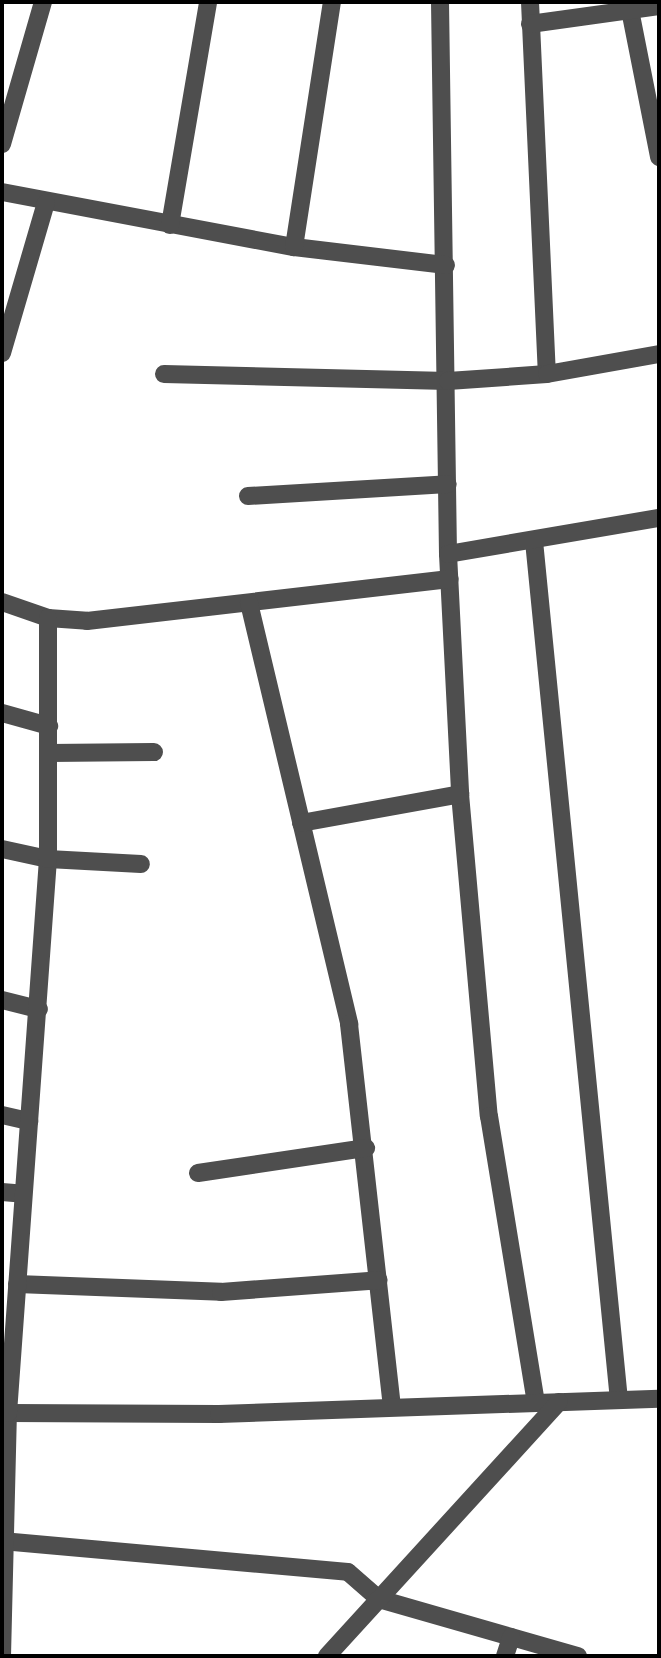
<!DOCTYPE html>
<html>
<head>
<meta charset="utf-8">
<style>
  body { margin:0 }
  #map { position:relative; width:661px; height:1658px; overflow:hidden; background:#fff; font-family:Rubik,sans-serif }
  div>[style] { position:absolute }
  .minor>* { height:18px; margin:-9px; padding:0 9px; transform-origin:9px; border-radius:9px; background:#4e4e4e }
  span { translate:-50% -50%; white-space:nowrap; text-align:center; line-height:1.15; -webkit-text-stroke:5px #fff; paint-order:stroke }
  .frame { position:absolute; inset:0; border:4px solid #000; pointer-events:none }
</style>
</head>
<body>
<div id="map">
  <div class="minor">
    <i style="left:440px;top:2px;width:552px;rotate:89.17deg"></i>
    <i style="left:448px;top:554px;width:240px;rotate:87.1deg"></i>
    <i style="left:460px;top:794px;width:323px;rotate:84.9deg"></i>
    <i style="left:489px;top:1116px;width:290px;rotate:80.7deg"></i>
    <i style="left:530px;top:2px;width:372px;rotate:87.4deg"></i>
    <i style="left:630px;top:10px;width:150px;rotate:78.8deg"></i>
    <i style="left:530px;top:24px;width:130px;rotate:-7.9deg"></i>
    <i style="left:2px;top:144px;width:148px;rotate:-73.9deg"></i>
    <i style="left:2px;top:192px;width:297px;rotate:10.7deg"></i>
    <i style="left:294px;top:247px;width:153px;rotate:6.8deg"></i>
    <i style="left:170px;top:225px;width:226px;rotate:-80.3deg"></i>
    <i style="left:294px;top:247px;width:248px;rotate:-81.2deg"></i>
    <i style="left:2px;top:353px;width:156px;rotate:-73.7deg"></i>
    <i style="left:164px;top:374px;width:284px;rotate:1.4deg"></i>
    <i style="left:448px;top:381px;width:99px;rotate:-4deg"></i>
    <i style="left:547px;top:374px;width:114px;rotate:-10.1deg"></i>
    <i style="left:248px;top:496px;width:200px;rotate:-3.4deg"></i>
    <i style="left:534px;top:541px;width:863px;rotate:84.35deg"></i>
    <i style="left:448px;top:554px;width:214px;rotate:-9.7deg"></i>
    <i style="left:2px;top:602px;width:49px;rotate:19.2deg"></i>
    <i style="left:48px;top:618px;width:39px;rotate:4deg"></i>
    <i style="left:87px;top:621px;width:365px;rotate:-6.6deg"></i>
    <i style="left:249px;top:603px;width:433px;rotate:76.6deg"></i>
    <i style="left:349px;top:1024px;width:385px;rotate:83.6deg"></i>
    <i style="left:2px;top:713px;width:49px;rotate:15.5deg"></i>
    <i style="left:49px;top:753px;width:105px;rotate:-0.5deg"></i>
    <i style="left:301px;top:823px;width:162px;rotate:-10.3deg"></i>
    <i style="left:2px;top:849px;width:47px;rotate:12.3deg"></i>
    <i style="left:48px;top:859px;width:93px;rotate:3.1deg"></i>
    <i style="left:2px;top:1000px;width:38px;rotate:14deg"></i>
    <i style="left:2px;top:1115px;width:28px;rotate:13deg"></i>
    <i style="left:198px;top:1173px;width:170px;rotate:-8.5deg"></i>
    <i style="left:2px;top:1192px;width:21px;rotate:5deg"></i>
    <i style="left:17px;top:1284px;width:204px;rotate:2.2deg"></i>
    <i style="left:221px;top:1292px;width:158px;rotate:-4.3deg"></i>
    <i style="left:8px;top:1413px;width:211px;rotate:0.3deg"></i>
    <i style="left:219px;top:1414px;width:440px;rotate:-2deg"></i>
    <i style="left:2px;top:1541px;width:347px;rotate:5.1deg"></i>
    <i style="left:348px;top:1572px;width:41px;rotate:41.1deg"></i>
    <i style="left:379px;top:1599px;width:207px;rotate:16deg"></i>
    <i style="left:2px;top:1656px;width:243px;rotate:-88.6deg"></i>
    <i style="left:8px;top:1413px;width:555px;rotate:-85.87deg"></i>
    <i style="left:48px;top:859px;width:241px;rotate:-90deg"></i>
    <i style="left:327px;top:1656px;width:344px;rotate:-47.6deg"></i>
    <i style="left:505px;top:1656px;width:20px;rotate:-72deg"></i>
  </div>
  <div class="frame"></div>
</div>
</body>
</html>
